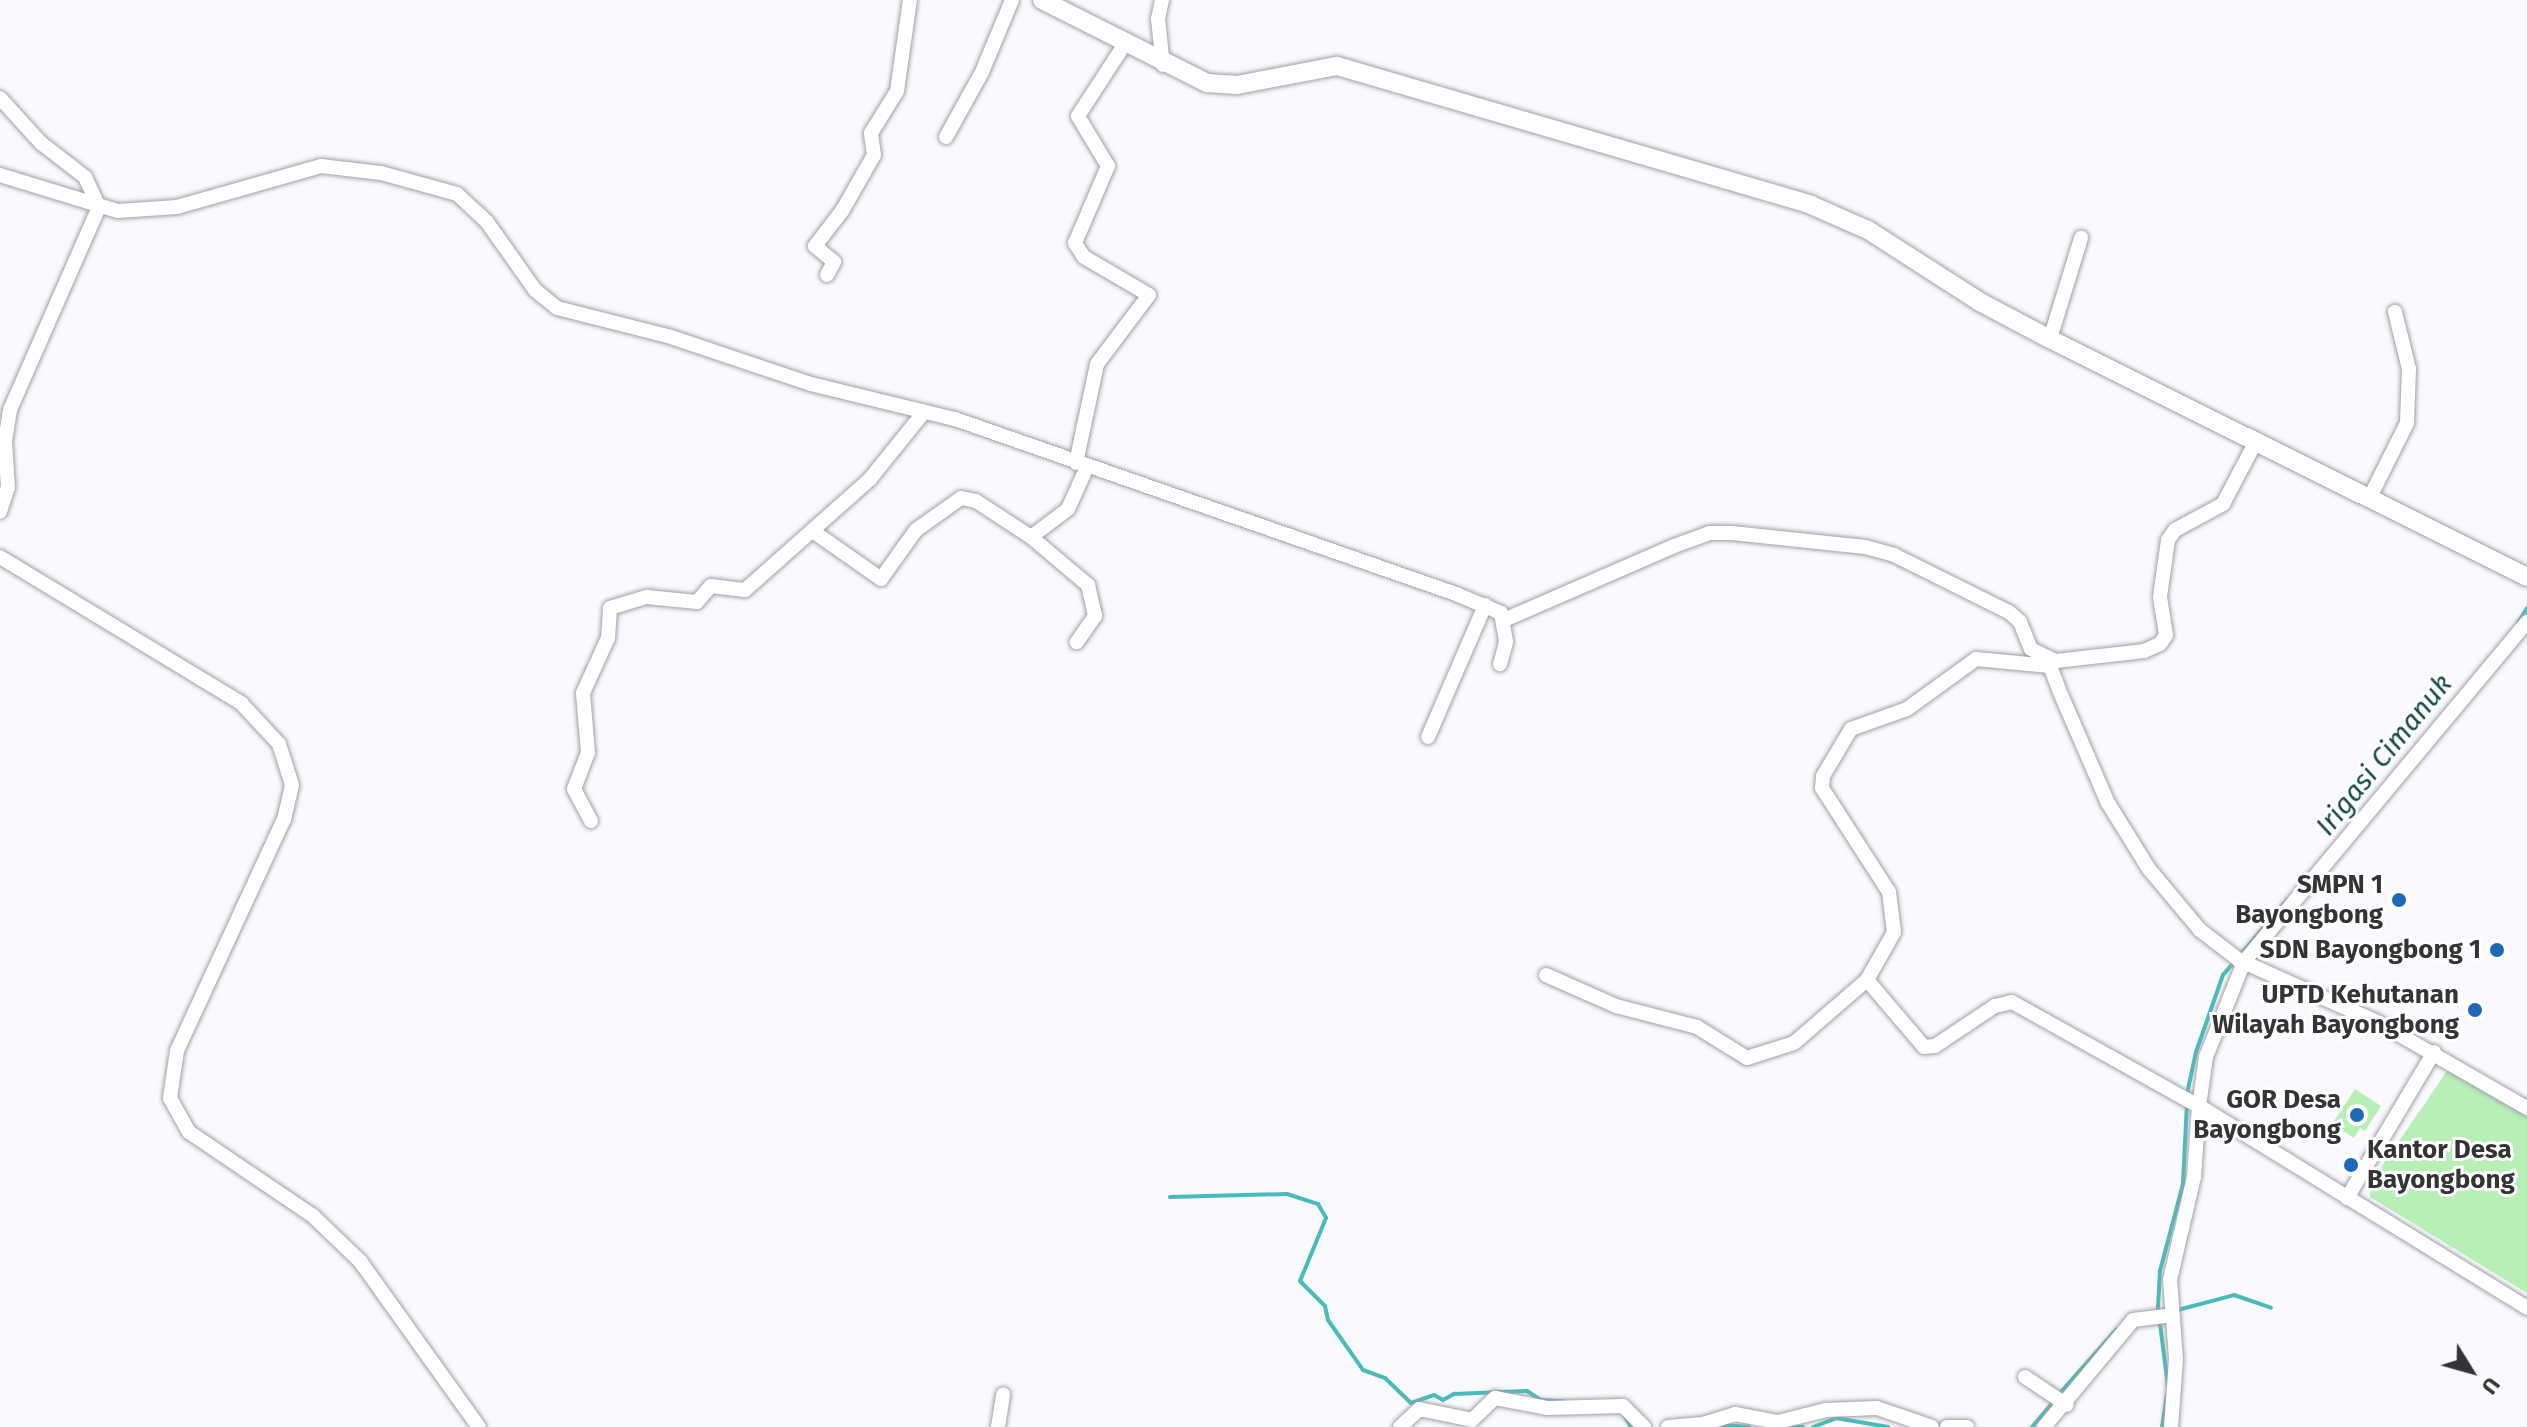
<!DOCTYPE html>
<html>
<head>
<meta charset="utf-8">
<style>
  body { margin:0 }
  #map { position:relative; width:2527px; height:1427px; overflow:hidden; background:#fafafe; font-family:"Fira Sans",sans-serif }
  div>[style] { position:absolute }
  .green>* { inset:0; background:#b7efb7 }
  .stream>* { height:4px; margin:-2px; padding:0 2px; transform-origin:2px; border-radius:2px; background:#48bcbc }
  .roads { filter:drop-shadow(0 0 2px #9f9fa6) drop-shadow(0 0 2px #9f9fa6) }
  .minor>* { height:14px; margin:-7px; padding:0 7px; transform-origin:7px; border-radius:7px; background:#fff }
  .tertiary>* { height:18px; margin:-9px; padding:0 9px; transform-origin:9px; border-radius:9px; background:#fff }
  .dots>* { width:22px; height:22px; translate:-50% -50%; box-sizing:border-box; border:4px solid #fff; border-radius:50% }
  span { translate:-50% -50%; white-space:nowrap; text-align:center; line-height:1.15; -webkit-text-stroke:6px #fff; paint-order:stroke }
  .poi-label { font-size:26px; color:#343437; font-weight:700 }
  .right { translate:-100% -50%; text-align:right }
  .left { translate:0 -50%; text-align:left }
  .water-label { font-size:28px; color:#154848; font-style:italic }
  .north { position:absolute; left:2431px; top:1331px; width:80px; height:80px; -webkit-text-stroke:6px #fff; paint-order:stroke; rotate:127deg; font-size:22px; font-weight:700; line-height:32px; text-align:center; color:#343437 }
  .north::after { content:''; display:block; margin:auto; width:28px; height:36px; background:#343437; clip-path:polygon(50% 0,100% 100%,50% 72%,0 100%) }
</style>
</head>
<body>
<div id="map">
  <div class="green">
    <i style="clip-path:polygon(2449px 1068px,2527px 1110px,2527px 1293px,2370px 1197px,2371px 1182px)"></i>
    <i style="clip-path:polygon(2355px 1089px,2381px 1106px,2365px 1131px,2360px 1128px,2354px 1138px,2332px 1124px)"></i>
  </div>
  <div class="stream">
    <i style="left:2518px;top:623px;width:17px;rotate:-59deg"></i>
    <i style="left:2187px;top:1094px;width:43px;rotate:-77.9deg"></i>
    <i style="left:2196px;top:1052px;width:82px;rotate:-70.7deg"></i>
    <i style="left:2223px;top:975px;width:99px;rotate:-49.5deg"></i>
    <i style="left:1170px;top:1197px;width:117px;rotate:-1.5deg"></i>
    <i style="left:1287px;top:1194px;width:33px;rotate:18deg"></i>
    <i style="left:1318px;top:1204px;width:16px;rotate:60deg"></i>
    <i style="left:1326px;top:1218px;width:68px;rotate:112.4deg"></i>
    <i style="left:1300px;top:1281px;width:35px;rotate:45deg"></i>
    <i style="left:1325px;top:1306px;width:14px;rotate:78deg"></i>
    <i style="left:1328px;top:1320px;width:61px;rotate:55deg"></i>
    <i style="left:1363px;top:1370px;width:23px;rotate:20deg"></i>
    <i style="left:1385px;top:1378px;width:36px;rotate:44deg"></i>
    <i style="left:1411px;top:1403px;width:24px;rotate:-19deg"></i>
    <i style="left:1434px;top:1395px;width:10px;rotate:29deg"></i>
    <i style="left:1443px;top:1400px;width:13px;rotate:-29deg"></i>
    <i style="left:1454px;top:1394px;width:73px;rotate:-2.4deg"></i>
    <i style="left:1527px;top:1391px;width:17px;rotate:33deg"></i>
    <i style="left:1541px;top:1400px;width:22px;rotate:3deg"></i>
    <i style="left:2174px;top:1311px;width:62px;rotate:-14.9deg"></i>
    <i style="left:2234px;top:1295px;width:39px;rotate:19deg"></i>
    <i style="left:2168px;top:1386px;width:79px;rotate:-97.3deg"></i>
    <i style="left:2158px;top:1308px;width:37px;rotate:-87deg"></i>
    <i style="left:2160px;top:1271px;width:90px;rotate:-75.2deg"></i>
    <i style="left:2183px;top:1184px;width:81px;rotate:-87.2deg"></i>
    <i style="left:2059px;top:1394px;width:87px;rotate:-48.3deg"></i>
    <i style="left:1624px;top:1415px;width:14px;rotate:60deg"></i>
    <i style="left:1722px;top:1425px;width:27px;rotate:4deg"></i>
    <i style="left:1784px;top:1427px;width:19px"></i>
    <i style="left:1813px;top:1427px;width:25px;rotate:-21deg"></i>
    <i style="left:1836px;top:1418px;width:53px;rotate:9.8deg"></i>
    <i style="left:2032px;top:1427px;width:34px;rotate:-50deg"></i>
    <i style="left:2162px;top:1427px;width:32px;rotate:-81deg"></i>
  </div>
  <div class="roads">
    <div class="minor">
      <i style="left:1162px;top:0;width:19px;rotate:102deg"></i>
      <i style="left:1158px;top:19px;width:46px;rotate:83.8deg"></i>
      <i style="left:0;top:98px;width:61px;rotate:47.7deg"></i>
      <i style="left:41px;top:143px;width:56px;rotate:37.7deg"></i>
      <i style="left:85px;top:177px;width:33px;rotate:65deg"></i>
      <i style="left:99px;top:207px;width:222px;rotate:113.7deg"></i>
      <i style="left:10px;top:410px;width:32px;rotate:99deg"></i>
      <i style="left:5px;top:442px;width:45px;rotate:86.2deg"></i>
      <i style="left:8px;top:487px;width:26px;rotate:108deg"></i>
      <i style="left:946px;top:137px;width:74px;rotate:-61deg"></i>
      <i style="left:982px;top:72px;width:78px;rotate:-67.4deg"></i>
      <i style="left:0;top:175px;width:123px;rotate:17deg"></i>
      <i style="left:118px;top:211px;width:59px;rotate:-3.9deg"></i>
      <i style="left:177px;top:207px;width:150px;rotate:-15.9deg"></i>
      <i style="left:321px;top:166px;width:60px;rotate:6.7deg"></i>
      <i style="left:381px;top:173px;width:79px;rotate:15.4deg"></i>
      <i style="left:457px;top:194px;width:41px;rotate:43deg"></i>
      <i style="left:487px;top:222px;width:83px;rotate:54.8deg"></i>
      <i style="left:535px;top:290px;width:28px;rotate:39deg"></i>
      <i style="left:557px;top:308px;width:114px;rotate:14.2deg"></i>
      <i style="left:668px;top:336px;width:151px;rotate:18.6deg"></i>
      <i style="left:811px;top:384px;width:148px;rotate:13.7deg"></i>
      <i style="left:955px;top:419px;width:531px;rotate:19.25deg"></i>
      <i style="left:1456px;top:594px;width:49px;rotate:22.9deg"></i>
      <i style="left:1501px;top:613px;width:29px;rotate:80deg"></i>
      <i style="left:1506px;top:642px;width:23px;rotate:105deg"></i>
      <i style="left:827px;top:275px;width:15px;rotate:-62deg"></i>
      <i style="left:834px;top:262px;width:25px;rotate:-140deg"></i>
      <i style="left:815px;top:246px;width:44px;rotate:-52.4deg"></i>
      <i style="left:842px;top:211px;width:64px;rotate:-60.3deg"></i>
      <i style="left:874px;top:155px;width:22px;rotate:-98deg"></i>
      <i style="left:871px;top:133px;width:49px;rotate:-58.2deg"></i>
      <i style="left:897px;top:91px;width:92px;rotate:-81.9deg"></i>
      <i style="left:2050px;top:339px;width:106px;rotate:-72.9deg"></i>
      <i style="left:1076px;top:463px;width:101px;rotate:-78deg"></i>
      <i style="left:1097px;top:364px;width:86px;rotate:-53deg"></i>
      <i style="left:1149px;top:295px;width:75px;rotate:-149.7deg"></i>
      <i style="left:1084px;top:257px;width:17px;rotate:-123deg"></i>
      <i style="left:1075px;top:243px;width:84px;rotate:-66.8deg"></i>
      <i style="left:1108px;top:166px;width:58px;rotate:-121deg"></i>
      <i style="left:1078px;top:116px;width:88px;rotate:-57deg"></i>
      <i style="left:2369px;top:499px;width:85px;rotate:-63.4deg"></i>
      <i style="left:2407px;top:423px;width:54px;rotate:-87.9deg"></i>
      <i style="left:2409px;top:369px;width:59px;rotate:-103.8deg"></i>
      <i style="left:814px;top:532px;width:82px;rotate:35deg"></i>
      <i style="left:881px;top:579px;width:60px;rotate:-54.5deg"></i>
      <i style="left:916px;top:530px;width:55px;rotate:-35.4deg"></i>
      <i style="left:961px;top:498px;width:15px;rotate:11deg"></i>
      <i style="left:976px;top:501px;width:66px;rotate:33.2deg"></i>
      <i style="left:1031px;top:537px;width:46px;rotate:-37.1deg"></i>
      <i style="left:1068px;top:509px;width:46px;rotate:-65.7deg"></i>
      <i style="left:1031px;top:537px;width:75px;rotate:40.1deg"></i>
      <i style="left:1088px;top:585px;width:32px;rotate:77deg"></i>
      <i style="left:1095px;top:616px;width:32px;rotate:125deg"></i>
      <i style="left:0;top:557px;width:282px;rotate:31.2deg"></i>
      <i style="left:241px;top:703px;width:56px;rotate:47.2deg"></i>
      <i style="left:279px;top:744px;width:43px;rotate:72.4deg"></i>
      <i style="left:292px;top:785px;width:35px;rotate:103deg"></i>
      <i style="left:284px;top:819px;width:255px;rotate:114.8deg"></i>
      <i style="left:177px;top:1051px;width:48px;rotate:98.5deg"></i>
      <i style="left:170px;top:1098px;width:39px;rotate:61deg"></i>
      <i style="left:189px;top:1132px;width:150px;rotate:34.1deg"></i>
      <i style="left:313px;top:1216px;width:65px;rotate:43.8deg"></i>
      <i style="left:360px;top:1261px;width:204px;rotate:54.4deg"></i>
      <i style="left:1504px;top:620px;width:185px;rotate:-23.5deg"></i>
      <i style="left:1674px;top:546px;width:37px;rotate:-20deg"></i>
      <i style="left:1709px;top:533px;width:23px"></i>
      <i style="left:1732px;top:533px;width:134px;rotate:6deg"></i>
      <i style="left:1865px;top:547px;width:30px;rotate:15deg"></i>
      <i style="left:1894px;top:555px;width:128px;rotate:26.4deg"></i>
      <i style="left:2009px;top:612px;width:15px;rotate:42deg"></i>
      <i style="left:2020px;top:622px;width:29px;rotate:68deg"></i>
      <i style="left:2031px;top:649px;width:28px;rotate:26deg"></i>
      <i style="left:2056px;top:661px;width:89px;rotate:-6.5deg"></i>
      <i style="left:2144px;top:651px;width:17px;rotate:-24deg"></i>
      <i style="left:2160px;top:644px;width:11px;rotate:-56deg"></i>
      <i style="left:2166px;top:635px;width:38px;rotate:-99deg"></i>
      <i style="left:2160px;top:597px;width:58px;rotate:-82deg"></i>
      <i style="left:2168px;top:540px;width:12px;rotate:-55deg"></i>
      <i style="left:2175px;top:530px;width:55px;rotate:-28.4deg"></i>
      <i style="left:2223px;top:504px;width:69px;rotate:-62.3deg"></i>
      <i style="left:2527px;top:622px;width:442px;rotate:129.8deg"></i>
      <i style="left:2244px;top:962px;width:102px;rotate:111.8deg"></i>
      <i style="left:2206px;top:1057px;width:49px;rotate:98.1deg"></i>
      <i style="left:2199px;top:1106px;width:385px;rotate:31.6deg"></i>
      <i style="left:2056px;top:661px;width:8px;rotate:140deg"></i>
      <i style="left:2050px;top:666px;width:26px;rotate:69deg"></i>
      <i style="left:2059px;top:690px;width:123px;rotate:66.6deg"></i>
      <i style="left:2108px;top:803px;width:78px;rotate:58.2deg"></i>
      <i style="left:2149px;top:869px;width:80px;rotate:50.1deg"></i>
      <i style="left:2200px;top:930px;width:49px;rotate:37.6deg"></i>
      <i style="left:2239px;top:960px;width:154px;rotate:24.2deg"></i>
      <i style="left:2379px;top:1023px;width:171px;rotate:29.9deg"></i>
      <i style="left:1428px;top:737px;width:144px;rotate:-66.6deg"></i>
      <i style="left:591px;top:821px;width:36px;rotate:-118deg"></i>
      <i style="left:574px;top:789px;width:39px;rotate:-69deg"></i>
      <i style="left:588px;top:753px;width:60px;rotate:-94.8deg"></i>
      <i style="left:583px;top:693px;width:60px;rotate:-65.6deg"></i>
      <i style="left:608px;top:638px;width:30px;rotate:-86deg"></i>
      <i style="left:610px;top:608px;width:39px;rotate:-17deg"></i>
      <i style="left:647px;top:597px;width:50px;rotate:5.7deg"></i>
      <i style="left:697px;top:602px;width:21px;rotate:-49deg"></i>
      <i style="left:711px;top:586px;width:34px;rotate:7deg"></i>
      <i style="left:745px;top:590px;width:167px;rotate:-41.6deg"></i>
      <i style="left:870px;top:479px;width:86px;rotate:-51.1deg"></i>
      <i style="left:1546px;top:975px;width:77px;rotate:23.9deg"></i>
      <i style="left:1616px;top:1006px;width:84px;rotate:14.5deg"></i>
      <i style="left:1697px;top:1027px;width:59px;rotate:31.8deg"></i>
      <i style="left:1747px;top:1058px;width:49px;rotate:-17.7deg"></i>
      <i style="left:1794px;top:1043px;width:96px;rotate:-40.8deg"></i>
      <i style="left:1867px;top:980px;width:55px;rotate:-60.6deg"></i>
      <i style="left:1894px;top:932px;width:40px;rotate:-97.1deg"></i>
      <i style="left:1889px;top:892px;width:124px;rotate:-122.8deg"></i>
      <i style="left:1822px;top:788px;width:12px;rotate:-85deg"></i>
      <i style="left:1823px;top:776px;width:55px;rotate:-59.2deg"></i>
      <i style="left:1851px;top:729px;width:59px;rotate:-19.7deg"></i>
      <i style="left:1907px;top:709px;width:85px;rotate:-35.9deg"></i>
      <i style="left:1976px;top:659px;width:74px;rotate:5.4deg"></i>
      <i style="left:1867px;top:980px;width:88px;rotate:49.6deg"></i>
      <i style="left:1924px;top:1047px;width:11px;rotate:-5deg"></i>
      <i style="left:1935px;top:1046px;width:72px;rotate:-33.7deg"></i>
      <i style="left:1995px;top:1006px;width:17px;rotate:-13deg"></i>
      <i style="left:2012px;top:1002px;width:211px;rotate:29.2deg"></i>
      <i style="left:2347px;top:1198px;width:170px;rotate:-59.2deg"></i>
      <i style="left:2025px;top:1377px;width:50px;rotate:33.7deg"></i>
      <i style="left:998px;top:1427px;width:33px;rotate:-81deg"></i>
      <i style="left:1400px;top:1427px;width:26px;rotate:-43deg"></i>
      <i style="left:1419px;top:1409px;width:54px;rotate:11.7deg"></i>
      <i style="left:1472px;top:1420px;width:32px;rotate:-44deg"></i>
      <i style="left:1495px;top:1398px;width:54px;rotate:10.7deg"></i>
      <i style="left:1548px;top:1408px;width:75px;rotate:-1.5deg"></i>
      <i style="left:1623px;top:1406px;width:30px;rotate:45deg"></i>
      <i style="left:1668px;top:1427px;width:35px;rotate:-5deg"></i>
      <i style="left:1703px;top:1424px;width:34px;rotate:-17deg"></i>
      <i style="left:1735px;top:1414px;width:44px;rotate:10.5deg"></i>
      <i style="left:1778px;top:1422px;width:49px;rotate:-14deg"></i>
      <i style="left:1826px;top:1410px;width:51px;rotate:-2.2deg"></i>
      <i style="left:1877px;top:1408px;width:58px;rotate:19.1deg"></i>
      <i style="left:1947px;top:1427px;width:20px"></i>
      <i style="left:2044px;top:1427px;width:139px;rotate:-50.2deg"></i>
      <i style="left:2133px;top:1320px;width:38px;rotate:-7deg"></i>
      <i style="left:2171px;top:1427px;width:68px;rotate:-85.8deg"></i>
      <i style="left:2176px;top:1359px;width:79px;rotate:-94.3deg"></i>
      <i style="left:2170px;top:1280px;width:106px;rotate:-76.9deg"></i>
      <i style="left:2194px;top:1177px;width:71px;rotate:-86deg"></i>
    </div>
    <div class="tertiary">
      <i style="left:1042px;top:0;width:185px;rotate:26.7deg"></i>
      <i style="left:1207px;top:83px;width:30px;rotate:4deg"></i>
      <i style="left:1237px;top:85px;width:102px;rotate:-10.8deg"></i>
      <i style="left:1337px;top:66px;width:494px;rotate:16.3deg"></i>
      <i style="left:1811px;top:205px;width:62px;rotate:23.7deg"></i>
      <i style="left:1868px;top:230px;width:133px;rotate:32.7deg"></i>
      <i style="left:1980px;top:302px;width:79px;rotate:27.9deg"></i>
      <i style="left:2050px;top:339px;width:533px;rotate:26.52deg"></i>
    </div>
  </div>
  <div class="dots">
    <i style="left:2399px;top:900px;background:#1f69b9"></i>
    <i style="left:2497px;top:950px;background:#1f69b9"></i>
    <i style="left:2475px;top:1010px;background:#1f69b9"></i>
    <i style="left:2357px;top:1115px;background:#1f69b9"></i>
    <i style="left:2351px;top:1165px;background:#1f69b9"></i>
  </div>
  <div class="poi-label">
    <span class="right" style="left:2383px;top:900px">SMPN 1<br>Bayongbong</span>
    <span class="right" style="left:2481px;top:950px">SDN Bayongbong 1</span>
    <span class="right" style="left:2459px;top:1010px">UPTD Kehutanan<br>Wilayah Bayongbong</span>
    <span class="right" style="left:2341px;top:1115px">GOR Desa<br>Bayongbong</span>
    <span class="left" style="left:2367px;top:1165px">Kantor Desa<br>Bayongbong</span>
  </div>
  <div class="water-label">
    <span style="left:2384px;top:755px;rotate:-51deg">Irigasi Cimanuk</span>
  </div>
  <div class="north">U</div>
</div>
</body>
</html>
